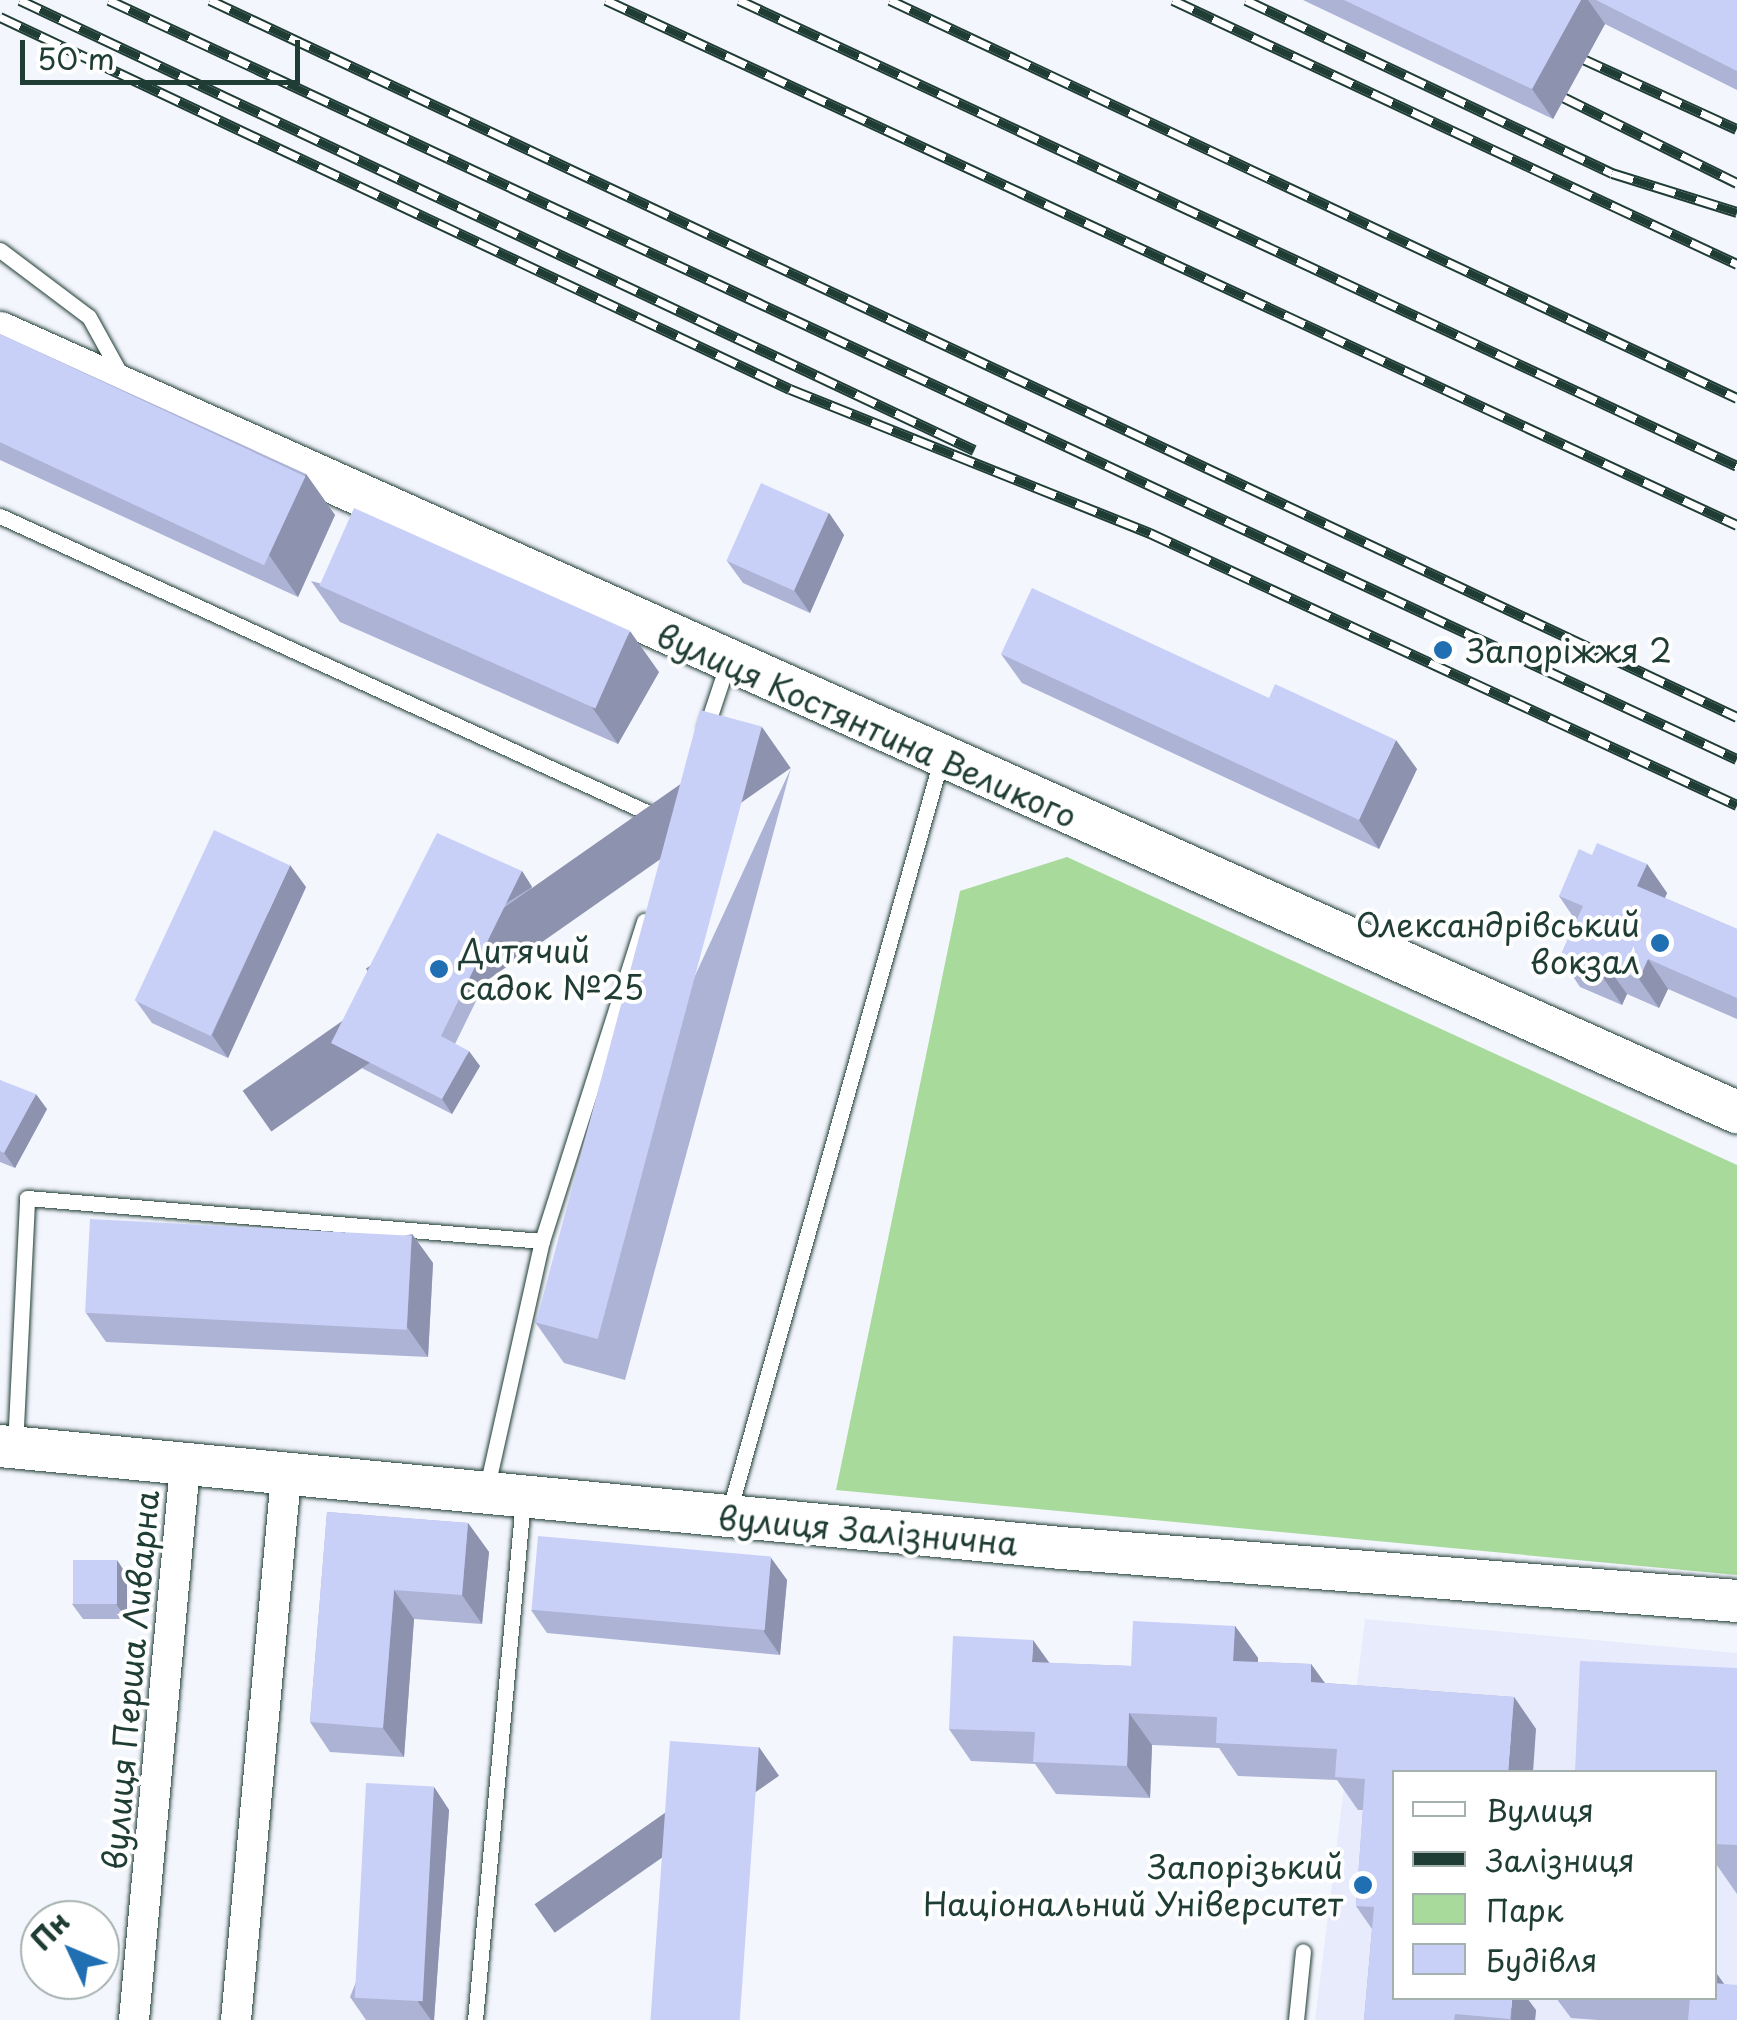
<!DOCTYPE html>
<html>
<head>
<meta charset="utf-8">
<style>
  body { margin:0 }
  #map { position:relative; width:1737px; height:2020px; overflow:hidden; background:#f4f6fe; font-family:"Playpen Sans",sans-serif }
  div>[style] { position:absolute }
  .built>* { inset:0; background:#e7ebfc }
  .green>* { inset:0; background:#a8da9b }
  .roads { filter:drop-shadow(0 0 2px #1f3d34) drop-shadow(0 0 2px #1f3d34) }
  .lane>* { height:15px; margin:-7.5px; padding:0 7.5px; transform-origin:7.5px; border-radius:7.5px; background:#fff }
  .street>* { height:30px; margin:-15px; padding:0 15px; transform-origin:15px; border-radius:15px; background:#fff }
  .secondary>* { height:42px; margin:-21px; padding:0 21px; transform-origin:21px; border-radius:21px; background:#fff }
  .rail>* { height:11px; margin-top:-5.5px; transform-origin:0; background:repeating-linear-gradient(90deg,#fff 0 22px,#1f3d34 0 44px); box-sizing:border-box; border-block:2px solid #1f3d34 }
  .wall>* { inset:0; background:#adb3d5 }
  .shaded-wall>* { inset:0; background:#8d92ae; transform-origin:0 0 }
  .building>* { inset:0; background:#c9d0f8; transform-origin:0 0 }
  .dots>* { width:28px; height:28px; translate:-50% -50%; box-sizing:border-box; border:5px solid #fff; border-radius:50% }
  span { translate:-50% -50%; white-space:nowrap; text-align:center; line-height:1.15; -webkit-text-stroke:8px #fff; paint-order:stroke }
  .poi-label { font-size:32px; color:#1f3d34 }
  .left { translate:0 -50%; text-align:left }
  .right { translate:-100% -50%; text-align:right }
  .street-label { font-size:32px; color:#1f3d34 }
  .legend { position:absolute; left:1392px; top:1770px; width:325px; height:230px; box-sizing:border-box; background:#fff; border:2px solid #a5b1ae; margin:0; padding:12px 18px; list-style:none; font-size:30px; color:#1f3d34 }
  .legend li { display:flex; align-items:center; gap:20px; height:50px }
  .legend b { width:50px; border:2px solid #a5b1ae }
  .north { position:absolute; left:20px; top:1900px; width:100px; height:100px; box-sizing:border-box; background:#fff; border:2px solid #a5b1ae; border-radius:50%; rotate:314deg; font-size:28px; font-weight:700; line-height:40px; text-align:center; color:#1f3d34 }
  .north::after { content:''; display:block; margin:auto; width:35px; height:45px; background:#1f6fb2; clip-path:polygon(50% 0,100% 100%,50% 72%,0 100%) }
  .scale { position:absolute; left:20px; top:40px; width:280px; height:45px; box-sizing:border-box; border:5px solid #1f3d34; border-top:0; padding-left:12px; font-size:30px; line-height:35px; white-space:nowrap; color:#1f3d34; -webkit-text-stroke:8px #fff; paint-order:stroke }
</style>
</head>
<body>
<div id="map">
  <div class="built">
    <i style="clip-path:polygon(evenodd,1365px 1619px,1737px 1653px,1737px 2020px,1315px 2020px,1365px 1619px,1394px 1772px,1714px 1772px,1714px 1998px,1394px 1998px,1394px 1772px)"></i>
  </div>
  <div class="green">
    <i style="clip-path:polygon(1067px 857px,1737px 1165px,1737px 1575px,836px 1490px,960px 891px)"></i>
  </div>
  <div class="roads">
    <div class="lane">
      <i style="left:0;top:250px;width:111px;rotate:37deg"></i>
      <i style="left:89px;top:317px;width:66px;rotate:61.1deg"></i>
      <i style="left:0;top:516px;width:742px;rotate:24.6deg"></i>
      <i style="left:706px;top:728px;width:66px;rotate:-71.6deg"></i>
      <i style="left:15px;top:1447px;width:249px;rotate:-87.2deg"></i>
      <i style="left:27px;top:1198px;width:517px;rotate:4.77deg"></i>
      <i style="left:486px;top:1491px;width:256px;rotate:-77.4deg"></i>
      <i style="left:542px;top:1241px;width:336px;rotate:-72.3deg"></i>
      <i style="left:729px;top:1512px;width:781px;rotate:-74.26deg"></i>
      <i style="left:475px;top:2020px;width:521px;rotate:-84.72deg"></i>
      <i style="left:1296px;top:2020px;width:69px;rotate:-84.2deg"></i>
    </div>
    <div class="street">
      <i style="left:134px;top:2020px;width:556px;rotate:-84.74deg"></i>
      <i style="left:236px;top:2020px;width:545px;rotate:-84.74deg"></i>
    </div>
    <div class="secondary">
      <i style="left:0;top:333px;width:1904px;rotate:24.16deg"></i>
      <i style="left:0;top:1446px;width:1066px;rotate:5.49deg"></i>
      <i style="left:1061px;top:1548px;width:678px;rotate:4.48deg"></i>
    </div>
  </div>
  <div class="rail">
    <i style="left:20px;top:0;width:1055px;rotate:25.25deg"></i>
    <i style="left:109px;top:0;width:1796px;rotate:25deg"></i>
    <i style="left:210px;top:0;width:1687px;rotate:25.15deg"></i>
    <i style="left:606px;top:0;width:1247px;rotate:24.9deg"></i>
    <i style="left:739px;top:0;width:1101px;rotate:25.03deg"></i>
    <i style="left:890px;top:0;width:936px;rotate:25.17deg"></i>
    <i style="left:1173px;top:0;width:623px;rotate:25.08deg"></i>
    <i style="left:1246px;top:0;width:405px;rotate:25.3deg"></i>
    <i style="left:1612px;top:173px;width:131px;rotate:17.3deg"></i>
    <i style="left:0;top:17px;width:873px;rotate:25.22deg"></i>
    <i style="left:790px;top:389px;width:388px;rotate:21.8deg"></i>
    <i style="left:1150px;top:533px;width:647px;rotate:24.86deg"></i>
    <i style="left:1581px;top:58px;width:171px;rotate:24.5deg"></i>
    <i style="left:1563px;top:97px;width:194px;rotate:26.3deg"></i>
  </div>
  <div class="wall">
    <i style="clip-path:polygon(1303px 0,1737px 0,1737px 90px,1605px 24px,1553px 119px)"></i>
    <i style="clip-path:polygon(0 334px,306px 474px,335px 515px,298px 597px,0 460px)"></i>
    <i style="clip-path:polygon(829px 513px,844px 535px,810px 613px,743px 583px,727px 561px)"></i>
    <i style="clip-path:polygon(311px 581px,659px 672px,618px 744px,340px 622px)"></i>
    <i style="clip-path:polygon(1001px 654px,1417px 769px,1379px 849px,1022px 683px)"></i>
    <i style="clip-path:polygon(791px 768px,625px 1380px,564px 1363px,535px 1322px)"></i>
    <i style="clip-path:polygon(1592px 855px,1647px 864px,1667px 893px,1665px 898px,1737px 929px,1737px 1019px,1668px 989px,1659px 1008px,1627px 994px,1622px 1005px,1580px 987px,1560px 957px,1576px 921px,1559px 896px)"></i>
    <i style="clip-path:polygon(522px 871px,532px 887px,455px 1044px,480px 1066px,452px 1114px,342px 1058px,331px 1043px)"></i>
    <i style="clip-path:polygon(306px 887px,228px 1058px,152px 1023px,136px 1001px)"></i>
    <i style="clip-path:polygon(0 1080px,47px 1109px,15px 1168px,0 1162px)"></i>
    <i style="clip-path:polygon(412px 1234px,433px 1263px,428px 1357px,106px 1342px,86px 1313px)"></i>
    <i style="clip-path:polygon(327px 1512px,468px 1523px,489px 1552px,482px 1624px,414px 1619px,404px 1757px,330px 1752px,310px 1722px)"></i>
    <i style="clip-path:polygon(771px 1558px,787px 1580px,780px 1655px,547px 1633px,531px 1610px)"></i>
    <i style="clip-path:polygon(127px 1575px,127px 1619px,83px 1619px,72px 1604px)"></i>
    <i style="clip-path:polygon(1235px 1626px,1258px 1658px,1258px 1662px,1311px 1664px,1325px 1683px,1514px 1697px,1536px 1729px,1394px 1772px,1394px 1998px,1536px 2010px,1535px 2020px,1364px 2020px,1372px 1929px,1356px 1906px,1363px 1810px,1358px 1810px,1337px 1780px,1238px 1776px,1219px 1748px,1152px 1745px,1150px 1798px,1056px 1794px,1035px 1764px,971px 1761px,949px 1729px,1049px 1663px,1131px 1666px)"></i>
    <i style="clip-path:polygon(1737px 1668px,1737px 1894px,1714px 1861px,1714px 1772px)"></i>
    <i style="clip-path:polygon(434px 1787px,449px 1810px,434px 2020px,366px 2020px,350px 1997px)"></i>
    <i style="clip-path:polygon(1714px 1970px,1724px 1984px,1737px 2020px,1598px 2020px,1571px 2018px,1556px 1998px,1714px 1998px)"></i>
  </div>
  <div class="shaded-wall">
    <i style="clip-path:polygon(1581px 0,1588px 0,1605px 24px,1553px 119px,1532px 89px)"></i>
    <i style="clip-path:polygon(306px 474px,335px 515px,298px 597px,269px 555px)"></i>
    <i style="clip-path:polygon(829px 513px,844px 535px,810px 613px,794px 590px)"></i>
    <i style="clip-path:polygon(630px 631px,659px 672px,618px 744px,589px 703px)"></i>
    <i style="left:762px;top:727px;width:50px;height:634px;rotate:55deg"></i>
    <i style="clip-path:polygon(1396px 740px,1417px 769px,1379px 849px,1359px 820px)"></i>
    <i style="clip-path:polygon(1647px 864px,1667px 893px,1657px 915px,1637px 886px)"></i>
    <i style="clip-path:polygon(290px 865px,306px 887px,228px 1058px,212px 1035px)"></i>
    <i style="left:522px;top:871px;width:19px;height:184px;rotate:58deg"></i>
    <i style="clip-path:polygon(1648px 959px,1668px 989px,1659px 1008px,1639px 979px)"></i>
    <i style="clip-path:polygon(1606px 965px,1627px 994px,1622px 1005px,1602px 976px)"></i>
    <i style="clip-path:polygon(469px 1051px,480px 1066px,452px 1114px,442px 1099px)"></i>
    <i style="clip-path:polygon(36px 1094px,47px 1109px,15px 1168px,4px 1153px)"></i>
    <i style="clip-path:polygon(412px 1234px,433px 1263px,428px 1357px,407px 1327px)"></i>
    <i style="clip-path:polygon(468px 1523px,489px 1552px,482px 1624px,462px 1595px)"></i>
    <i style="clip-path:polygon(771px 1558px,787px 1580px,780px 1655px,764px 1632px)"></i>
    <i style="clip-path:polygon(117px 1560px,127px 1575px,127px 1619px,116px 1604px)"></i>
    <i style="clip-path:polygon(394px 1590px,414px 1619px,404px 1757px,383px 1728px)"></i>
    <i style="clip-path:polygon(1235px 1626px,1258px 1658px,1256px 1693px,1233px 1661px)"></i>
    <i style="clip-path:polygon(1033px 1640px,1056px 1672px,1032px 1662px)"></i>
    <i style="clip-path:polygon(1311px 1664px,1334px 1696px,1311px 1682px)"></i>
    <i style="clip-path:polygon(1514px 1697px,1536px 1729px,1533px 1772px,1508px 1772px)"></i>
    <i style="clip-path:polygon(1129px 1713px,1152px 1745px,1150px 1798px,1127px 1766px)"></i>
    <i style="left:759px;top:1747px;width:35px;height:274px;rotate:55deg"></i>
    <i style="clip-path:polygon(434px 1787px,449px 1810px,434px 2020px,431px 2020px,418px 2002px)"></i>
    <i style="clip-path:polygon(1714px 1970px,1735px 1999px,1714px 1988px)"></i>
    <i style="clip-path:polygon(1512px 1998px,1527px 1998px,1536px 2010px,1535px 2020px,1511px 2020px)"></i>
  </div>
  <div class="building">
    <i style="clip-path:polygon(1344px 0,1581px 0,1532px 89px)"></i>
    <i style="clip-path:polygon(1596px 0,1737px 0,1737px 71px)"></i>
    <i style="left:0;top:334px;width:337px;height:98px;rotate:25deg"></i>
    <i style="left:761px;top:483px;width:74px;height:85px;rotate:24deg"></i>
    <i style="left:354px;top:508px;width:302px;height:85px;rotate:24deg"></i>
    <i style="clip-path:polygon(1032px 588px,1269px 698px,1275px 684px,1396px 740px,1359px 820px,1001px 654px)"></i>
    <i style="left:700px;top:710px;width:64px;height:634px;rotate:15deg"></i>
    <i style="left:214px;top:830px;width:84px;height:188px;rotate:25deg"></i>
    <i style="clip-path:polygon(437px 833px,522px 871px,441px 1036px,469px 1051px,442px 1099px,331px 1043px)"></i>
    <i style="clip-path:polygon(1597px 843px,1647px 864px,1637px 886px,1737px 929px,1737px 998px,1648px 959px,1639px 979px,1606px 965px,1602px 976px,1560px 957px,1583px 906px,1559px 896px,1579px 849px,1592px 855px)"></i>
    <i style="clip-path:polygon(0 1080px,36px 1094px,4px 1153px,0 1151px)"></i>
    <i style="left:90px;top:1219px;width:322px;height:94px;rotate:3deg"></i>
    <i style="clip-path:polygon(327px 1512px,468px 1523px,462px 1595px,394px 1590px,383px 1728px,310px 1722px)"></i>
    <i style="left:538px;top:1536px;width:234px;height:74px;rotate:5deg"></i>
    <i style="left:73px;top:1560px;width:44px;height:44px"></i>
    <i style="clip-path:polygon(1133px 1621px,1235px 1626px,1233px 1661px,1311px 1664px,1311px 1682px,1514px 1697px,1508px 1772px,1394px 1772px,1394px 1998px,1512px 1998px,1510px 2019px,1455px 2014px,1454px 2020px,1364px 2020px,1374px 1907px,1356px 1906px,1365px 1779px,1335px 1777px,1337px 1749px,1216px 1743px,1217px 1717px,1129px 1713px,1127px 1766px,1033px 1762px,1035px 1732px,949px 1729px,953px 1636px,1033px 1640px,1032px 1662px,1131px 1666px)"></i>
    <i style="clip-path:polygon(1580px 1661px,1737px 1668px,1737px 1845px,1714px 1844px,1714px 1772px,1575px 1772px)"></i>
    <i style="left:670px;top:1741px;width:89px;height:280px;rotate:4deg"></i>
    <i style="left:366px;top:1783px;width:68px;height:215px;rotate:3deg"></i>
    <i style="clip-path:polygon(1714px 1983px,1737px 1985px,1737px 2020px,1688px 2020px,1690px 1998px,1688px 1998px,1714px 1998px)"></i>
  </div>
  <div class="dots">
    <i style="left:1443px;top:650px;background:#1f6fb2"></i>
    <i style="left:1660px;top:943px;background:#1f6fb2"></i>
    <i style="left:439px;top:969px;background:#1f6fb2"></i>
    <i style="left:1363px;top:1885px;background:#1f6fb2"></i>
  </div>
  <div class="poi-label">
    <span class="left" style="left:1466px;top:650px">Запоріжжя 2</span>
    <span class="right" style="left:1640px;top:943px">Олександрівський<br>вокзал</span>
    <span class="left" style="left:459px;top:969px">Дитячий<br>садок №25</span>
    <span class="right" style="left:1343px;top:1885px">Запорізький<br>Національний Університет</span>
  </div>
  <div class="street-label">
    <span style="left:867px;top:725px;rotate:24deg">вулиця Костянтина Великого</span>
    <span style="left:868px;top:1530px;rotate:5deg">вулиця Залізнична</span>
    <span style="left:130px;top:1680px;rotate:-85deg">вулиця Перша Ливарна</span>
  </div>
  <ul class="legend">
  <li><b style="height:12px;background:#fff"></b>Вулиця</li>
  <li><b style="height:12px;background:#1f3d34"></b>Залізниця</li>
  <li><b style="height:28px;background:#a8da9b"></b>Парк</li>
  <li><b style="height:28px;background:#c9d0f8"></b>Будівля</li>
  </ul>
  <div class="north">Пн</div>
  <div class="scale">50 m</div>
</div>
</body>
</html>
